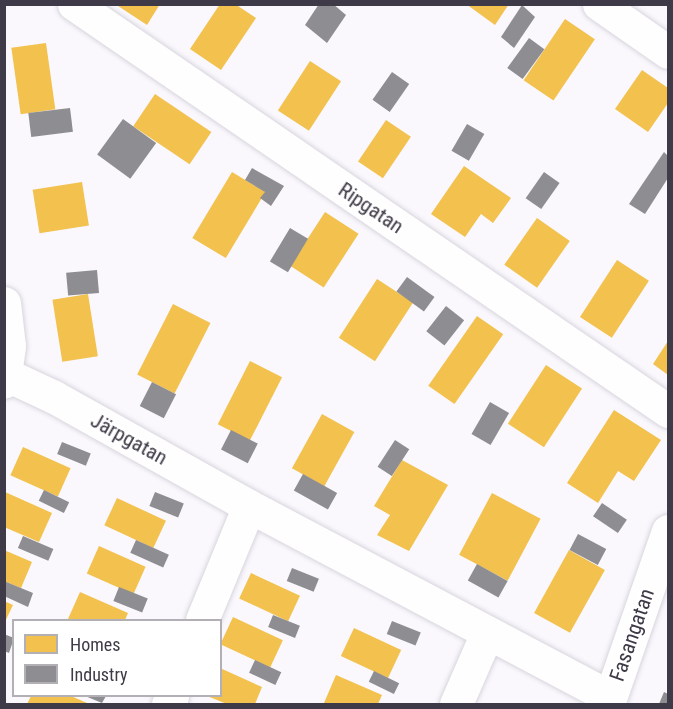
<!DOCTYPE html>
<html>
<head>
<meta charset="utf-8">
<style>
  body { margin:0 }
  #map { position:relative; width:673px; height:709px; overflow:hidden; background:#faf8fd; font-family:"Roboto Condensed",sans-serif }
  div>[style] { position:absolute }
  .homes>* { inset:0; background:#f2c14e; transform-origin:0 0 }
  .industry>* { inset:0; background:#8d8d92; transform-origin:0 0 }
  .roads { filter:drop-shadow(0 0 2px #d8d5dd) drop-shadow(0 0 2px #d8d5dd) }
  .street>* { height:33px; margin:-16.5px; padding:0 16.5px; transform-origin:16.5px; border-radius:16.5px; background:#fefeff }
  span { translate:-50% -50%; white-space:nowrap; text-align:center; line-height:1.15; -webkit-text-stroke:6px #fff; paint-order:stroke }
  .street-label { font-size:21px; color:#3e3a47 }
  .frame { position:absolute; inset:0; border:6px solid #3e3a47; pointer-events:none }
  .legend { position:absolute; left:12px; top:619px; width:210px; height:78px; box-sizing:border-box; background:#fff; border:2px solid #b2b0b5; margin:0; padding:8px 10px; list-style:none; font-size:18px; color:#3e3a47 }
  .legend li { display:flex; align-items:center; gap:12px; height:30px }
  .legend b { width:30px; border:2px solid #b2b0b5 }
</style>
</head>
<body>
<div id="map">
  <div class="homes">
    <i style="clip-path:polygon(115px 4px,160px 4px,147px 25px)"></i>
    <i style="clip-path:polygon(220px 4px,235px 4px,256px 18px,221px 70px,190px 49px)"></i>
    <i style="clip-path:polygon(466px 4px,509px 4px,495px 25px)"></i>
    <i style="left:565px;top:19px;width:36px;height:74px;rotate:34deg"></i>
    <i style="left:46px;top:43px;width:67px;height:35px;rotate:82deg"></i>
    <i style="left:310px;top:61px;width:37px;height:59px;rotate:33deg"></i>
    <i style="clip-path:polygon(642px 70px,668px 88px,668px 103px,648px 132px,615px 109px)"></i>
    <i style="left:155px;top:94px;width:68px;height:39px;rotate:34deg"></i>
    <i style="left:386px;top:120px;width:30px;height:50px;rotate:34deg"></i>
    <i style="clip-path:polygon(464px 166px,511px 198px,493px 223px,481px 214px,465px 237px,431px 214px)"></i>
    <i style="left:232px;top:172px;width:39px;height:77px;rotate:31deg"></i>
    <i style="left:82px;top:182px;width:44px;height:50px;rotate:81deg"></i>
    <i style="left:325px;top:212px;width:40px;height:64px;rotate:33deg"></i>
    <i style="left:537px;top:218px;width:40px;height:57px;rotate:35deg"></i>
    <i style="left:617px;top:260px;width:38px;height:68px;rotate:33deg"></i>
    <i style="left:377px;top:279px;width:43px;height:70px;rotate:33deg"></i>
    <i style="left:88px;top:294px;width:63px;height:36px;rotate:81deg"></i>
    <i style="left:173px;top:304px;width:42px;height:79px;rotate:27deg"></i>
    <i style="left:477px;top:316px;width:32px;height:85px;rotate:35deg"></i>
    <i style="clip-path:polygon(668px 341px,668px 375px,653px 364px)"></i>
    <i style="left:250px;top:361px;width:36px;height:71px;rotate:27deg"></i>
    <i style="left:546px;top:365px;width:43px;height:70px;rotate:33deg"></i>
    <i style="clip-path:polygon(614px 410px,661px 440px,634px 481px,618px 471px,598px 503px,567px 483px)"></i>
    <i style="left:322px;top:414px;width:37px;height:62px;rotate:29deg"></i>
    <i style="left:23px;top:447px;width:52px;height:31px;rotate:24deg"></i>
    <i style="clip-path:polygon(402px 460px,448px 485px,409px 551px,377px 535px,390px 515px,374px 506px)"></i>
    <i style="clip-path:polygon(5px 492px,52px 513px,39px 542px,4px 527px)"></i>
    <i style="left:492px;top:493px;width:55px;height:70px;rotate:28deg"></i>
    <i style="left:117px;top:498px;width:54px;height:30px;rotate:25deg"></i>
    <i style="left:99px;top:546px;width:51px;height:30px;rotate:24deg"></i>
    <i style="clip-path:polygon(4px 550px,32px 562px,21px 588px,4px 581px)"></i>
    <i style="left:569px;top:550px;width:41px;height:72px;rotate:29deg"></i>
    <i style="left:251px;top:573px;width:54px;height:28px;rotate:25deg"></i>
    <i style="clip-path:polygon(80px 592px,128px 613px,125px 620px,68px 619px)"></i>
    <i style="clip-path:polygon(4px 601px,13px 605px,4px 624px)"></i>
    <i style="left:233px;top:617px;width:55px;height:30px;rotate:25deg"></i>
    <i style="left:354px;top:628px;width:52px;height:31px;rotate:25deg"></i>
    <i style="clip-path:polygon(220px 668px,262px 687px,255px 704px,227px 704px,207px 696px,220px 696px)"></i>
    <i style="clip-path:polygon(336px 675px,382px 695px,378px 704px,324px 703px)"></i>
    <i style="clip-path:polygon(31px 696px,71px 696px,87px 703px,27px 704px)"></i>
  </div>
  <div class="industry">
    <i style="clip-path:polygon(319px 4px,333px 4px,346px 15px,327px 43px,305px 25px)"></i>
    <i style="clip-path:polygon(522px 5px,535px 17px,514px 48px,501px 37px)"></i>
    <i style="left:529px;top:38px;width:19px;height:37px;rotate:36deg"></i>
    <i style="left:392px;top:72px;width:21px;height:34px;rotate:35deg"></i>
    <i style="left:70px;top:108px;width:24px;height:42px;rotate:83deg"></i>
    <i style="left:123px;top:119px;width:41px;height:44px;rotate:36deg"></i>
    <i style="left:467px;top:124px;width:20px;height:31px;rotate:30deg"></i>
    <i style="clip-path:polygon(664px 152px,668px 156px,668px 178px,645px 214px,629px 204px)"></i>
    <i style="clip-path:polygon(252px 168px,284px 186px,271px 206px,260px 198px,265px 192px,245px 180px)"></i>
    <i style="left:544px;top:172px;width:19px;height:32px;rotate:35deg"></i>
    <i style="left:290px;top:228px;width:21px;height:39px;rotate:31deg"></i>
    <i style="left:97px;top:270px;width:23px;height:31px;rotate:85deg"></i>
    <i style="left:407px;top:277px;width:34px;height:18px;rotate:36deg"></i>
    <i style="left:446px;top:306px;width:23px;height:32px;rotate:38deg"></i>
    <i style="left:152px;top:382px;width:27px;height:27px;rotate:27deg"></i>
    <i style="left:490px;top:402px;width:22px;height:37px;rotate:30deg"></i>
    <i style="left:231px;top:430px;width:30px;height:22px;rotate:27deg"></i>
    <i style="left:395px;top:440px;width:17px;height:32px;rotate:33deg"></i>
    <i style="left:62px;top:442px;width:31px;height:13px;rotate:22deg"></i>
    <i style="left:303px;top:474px;width:39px;height:19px;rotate:29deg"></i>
    <i style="left:44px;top:490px;width:28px;height:12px;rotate:26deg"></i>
    <i style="left:155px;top:492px;width:31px;height:15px;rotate:22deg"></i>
    <i style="left:602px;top:503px;width:30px;height:16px;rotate:34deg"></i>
    <i style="left:578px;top:534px;width:32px;height:18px;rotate:28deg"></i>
    <i style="left:23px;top:536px;width:33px;height:13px;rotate:23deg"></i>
    <i style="left:136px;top:540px;width:36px;height:14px;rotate:24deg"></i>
    <i style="left:477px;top:564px;width:35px;height:19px;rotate:29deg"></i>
    <i style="left:292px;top:568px;width:29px;height:14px;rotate:22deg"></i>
    <i style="clip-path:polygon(4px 581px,33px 593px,28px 607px,4px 596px)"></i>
    <i style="left:119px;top:587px;width:31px;height:15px;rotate:22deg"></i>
    <i style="left:273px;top:615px;width:29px;height:13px;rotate:22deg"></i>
    <i style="left:392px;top:621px;width:31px;height:14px;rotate:22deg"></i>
    <i style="clip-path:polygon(4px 634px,14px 638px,9px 653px,4px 651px)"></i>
    <i style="left:255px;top:660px;width:29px;height:14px;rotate:25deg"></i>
    <i style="left:374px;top:671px;width:28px;height:12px;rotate:26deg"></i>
    <i style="clip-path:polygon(664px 692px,668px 694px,668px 704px,659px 704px)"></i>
    <i style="clip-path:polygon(85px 696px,106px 696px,102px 703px)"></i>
  </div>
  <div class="roads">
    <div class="street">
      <i style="left:74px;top:4px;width:720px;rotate:34.42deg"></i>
      <i style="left:599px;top:4px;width:84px;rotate:34.8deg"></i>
      <i style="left:4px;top:303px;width:43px;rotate:83.4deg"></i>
      <i style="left:9px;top:346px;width:36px;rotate:98deg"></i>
      <i style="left:7px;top:375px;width:52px;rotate:25.1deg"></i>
      <i style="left:54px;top:397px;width:223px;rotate:29.2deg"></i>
      <i style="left:249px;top:506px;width:408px;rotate:27.9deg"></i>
      <i style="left:202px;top:620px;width:123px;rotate:-67.6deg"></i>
      <i style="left:168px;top:704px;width:9px;rotate:-63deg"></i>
      <i style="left:456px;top:704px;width:77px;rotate:-66.4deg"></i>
      <i style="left:608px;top:704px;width:183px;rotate:-70.9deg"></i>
    </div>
  </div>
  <div class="street-label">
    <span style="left:371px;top:208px;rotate:34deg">Ripgatan</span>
    <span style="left:129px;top:439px;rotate:29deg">Järpgatan</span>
    <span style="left:632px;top:635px;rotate:-71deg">Fasangatan</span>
  </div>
  <div class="frame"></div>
  <ul class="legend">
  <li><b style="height:16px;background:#f2c14e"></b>Homes</li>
  <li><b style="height:16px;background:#8d8d92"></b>Industry</li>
  </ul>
</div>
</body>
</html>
